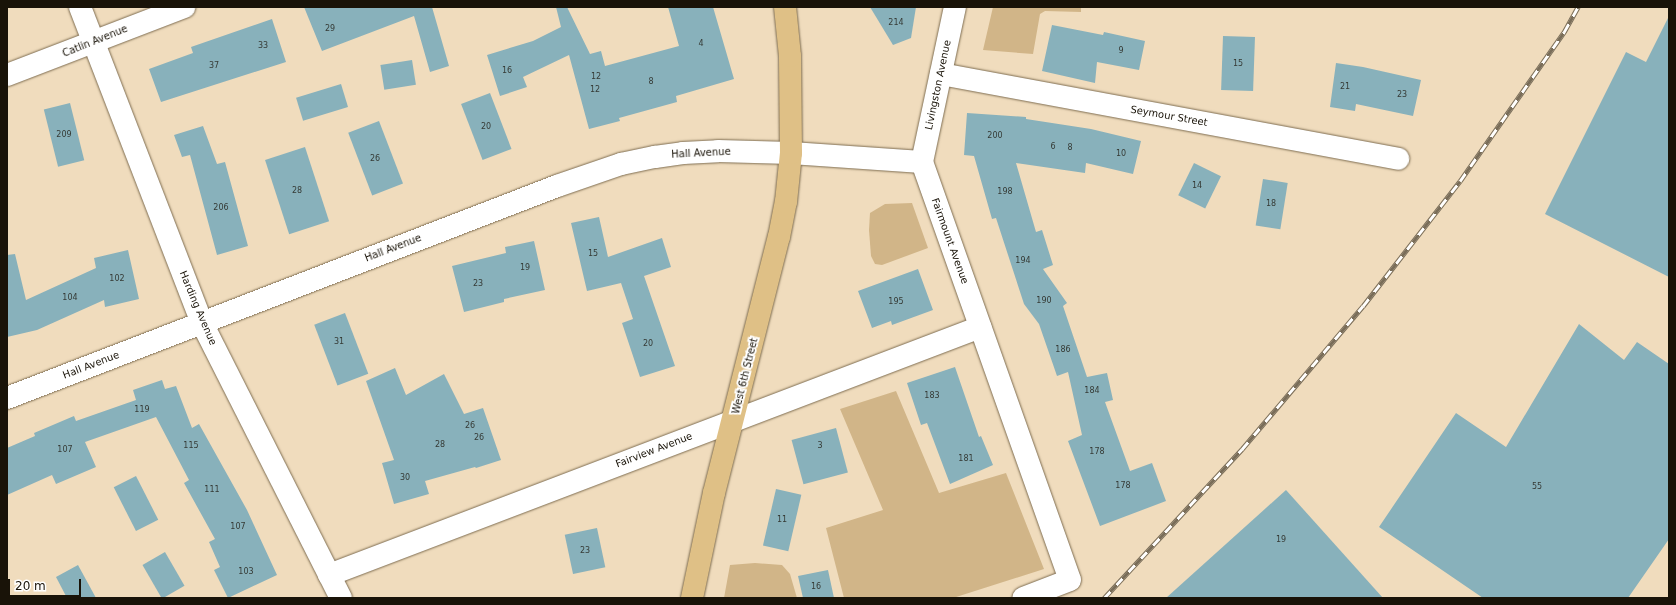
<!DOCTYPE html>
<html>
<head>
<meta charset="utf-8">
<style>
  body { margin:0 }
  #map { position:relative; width:1676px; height:605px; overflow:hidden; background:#f0dcbd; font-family:"DejaVu Sans",sans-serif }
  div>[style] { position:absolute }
  .green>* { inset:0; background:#d1b588 }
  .building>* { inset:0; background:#88b1bb; transform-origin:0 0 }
  .roads { filter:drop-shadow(0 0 1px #7e6d51) drop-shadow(0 0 1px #7e6d51) }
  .minor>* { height:22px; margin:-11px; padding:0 11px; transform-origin:11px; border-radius:11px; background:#fff }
  .tertiary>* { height:22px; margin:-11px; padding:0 11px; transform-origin:11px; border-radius:11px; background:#fff }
  .primary>* { height:22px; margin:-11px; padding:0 11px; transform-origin:11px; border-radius:11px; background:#dfc086 }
  .rail>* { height:4.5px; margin-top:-2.25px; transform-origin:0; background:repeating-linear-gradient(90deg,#fff 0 9px,#796d59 0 18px); box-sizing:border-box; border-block:1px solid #796d59 }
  span { translate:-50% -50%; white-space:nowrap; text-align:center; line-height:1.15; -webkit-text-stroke:4px #fff; paint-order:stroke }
  .number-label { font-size:8px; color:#353a35 }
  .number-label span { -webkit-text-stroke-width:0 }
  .street-label { font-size:10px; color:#191308 }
  .frame { position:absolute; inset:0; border:8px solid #191308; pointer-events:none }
  .scale { position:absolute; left:8px; top:579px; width:73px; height:18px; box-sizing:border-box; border:2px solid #191308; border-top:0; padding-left:5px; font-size:12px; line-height:14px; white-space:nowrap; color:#191308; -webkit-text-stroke:3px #fff; paint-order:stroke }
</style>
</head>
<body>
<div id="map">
  <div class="green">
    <i style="clip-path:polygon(993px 7px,1081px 7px,1081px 12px,1045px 11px,1040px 14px,1033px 54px,983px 50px)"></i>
    <i style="clip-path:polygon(912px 203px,928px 248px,882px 265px,875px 264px,871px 256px,869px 230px,870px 213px,885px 204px)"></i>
    <i style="clip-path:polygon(896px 391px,939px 493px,1006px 473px,1044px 569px,953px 598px,844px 598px,826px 528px,883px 510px,840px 409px)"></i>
    <i style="clip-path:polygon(755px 563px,782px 565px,790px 574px,797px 598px,724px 598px,730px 565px)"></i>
  </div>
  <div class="building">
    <i style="clip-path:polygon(304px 7px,432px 7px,449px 66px,430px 72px,414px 16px,322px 51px)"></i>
    <i style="clip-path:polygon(556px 7px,567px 7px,590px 54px,601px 51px,605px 66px,679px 46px,668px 7px,713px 7px,734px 79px,676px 96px,677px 102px,619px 118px,620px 121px,589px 129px,569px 55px,523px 77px,527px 87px,500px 96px,487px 55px,533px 41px,561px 27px)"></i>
    <i style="clip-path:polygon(870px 7px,916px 7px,911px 38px,893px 45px)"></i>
    <i style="clip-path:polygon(1669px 16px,1669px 277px,1545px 214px,1626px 52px,1646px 62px)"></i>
    <i style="clip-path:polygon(272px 19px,286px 62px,161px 102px,149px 69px,193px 53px,191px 47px)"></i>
    <i style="clip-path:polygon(1052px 25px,1103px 35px,1104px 32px,1145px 41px,1139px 70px,1097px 62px,1095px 83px,1042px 71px)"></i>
    <i style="left:1223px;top:36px;width:32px;height:54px;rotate:2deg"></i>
    <i style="left:412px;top:60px;width:25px;height:32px;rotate:81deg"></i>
    <i style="clip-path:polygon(1336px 63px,1363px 67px,1421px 80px,1413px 116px,1356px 104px,1355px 111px,1330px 107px)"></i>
    <i style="left:341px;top:84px;width:24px;height:47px;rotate:73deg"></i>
    <i style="left:490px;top:93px;width:60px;height:31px;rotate:69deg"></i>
    <i style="left:70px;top:103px;width:59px;height:27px;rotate:76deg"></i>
    <i style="clip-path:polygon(967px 113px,1026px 117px,1026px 119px,1091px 129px,1141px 141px,1133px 174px,1086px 163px,1085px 173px,1016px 163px,1036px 232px,1042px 230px,1053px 265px,1043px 269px,1067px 303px,1063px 306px,1087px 377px,1107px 373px,1113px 400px,1105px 402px,1130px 471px,1152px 463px,1166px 501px,1100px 526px,1068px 441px,1082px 435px,1068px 372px,1057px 376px,1039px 324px,1024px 304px,996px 218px,992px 219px,974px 156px,964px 155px)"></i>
    <i style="left:379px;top:121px;width:67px;height:33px;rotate:69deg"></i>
    <i style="clip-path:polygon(203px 126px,217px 164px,225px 162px,248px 246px,217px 255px,190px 155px,182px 157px,174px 135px)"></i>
    <i style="left:305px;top:147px;width:78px;height:42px;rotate:72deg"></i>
    <i style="left:1194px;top:163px;width:30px;height:36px;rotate:26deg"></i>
    <i style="left:1263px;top:179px;width:25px;height:47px;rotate:9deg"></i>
    <i style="clip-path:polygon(599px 217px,608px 257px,662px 238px,671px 267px,644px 276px,675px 366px,640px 377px,622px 323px,633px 319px,621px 283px,587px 291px,571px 223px)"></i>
    <i style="clip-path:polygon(534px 241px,545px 290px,504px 299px,504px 302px,464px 312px,452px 266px,506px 253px,505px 247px)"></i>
    <i style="clip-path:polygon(128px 250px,139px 299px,105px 307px,104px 300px,37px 330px,7px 337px,7px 255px,15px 254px,26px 300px,96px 268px,94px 258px)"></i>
    <i style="clip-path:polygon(918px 269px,933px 310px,892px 325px,891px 321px,872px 328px,858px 291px)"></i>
    <i style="left:345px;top:313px;width:65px;height:33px;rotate:69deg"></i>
    <i style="clip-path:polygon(1579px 324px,1624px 360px,1637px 342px,1669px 364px,1669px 539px,1628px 598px,1483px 598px,1379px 527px,1456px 413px,1506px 447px)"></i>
    <i style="clip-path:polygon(955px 367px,979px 437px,981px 436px,993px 465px,950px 484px,927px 423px,921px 425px,907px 383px)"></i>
    <i style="clip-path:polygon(395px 368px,406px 395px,444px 374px,464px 414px,483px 408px,501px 460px,476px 468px,475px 467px,425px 481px,429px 494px,394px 504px,382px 463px,394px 460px,366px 381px)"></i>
    <i style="clip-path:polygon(162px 380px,165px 389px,176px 386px,192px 428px,199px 424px,247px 510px,277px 575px,228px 598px,214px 570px,220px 567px,209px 542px,215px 539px,184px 483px,189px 480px,156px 417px,85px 442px,96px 467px,56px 484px,52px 475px,7px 495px,7px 448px,35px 436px,34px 433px,74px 416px,76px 421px,136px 400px,133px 390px)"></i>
    <i style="left:836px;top:428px;width:46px;height:46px;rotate:75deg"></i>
    <i style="left:136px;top:476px;width:49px;height:25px;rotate:63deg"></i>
    <i style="left:776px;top:489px;width:26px;height:58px;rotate:13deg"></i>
    <i style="clip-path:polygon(1286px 490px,1383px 598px,1166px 598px)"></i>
    <i style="left:597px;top:528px;width:40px;height:33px;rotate:78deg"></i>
    <i style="left:165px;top:552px;width:39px;height:26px;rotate:60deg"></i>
    <i style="clip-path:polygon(78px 565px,96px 598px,67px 598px,56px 577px)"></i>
    <i style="clip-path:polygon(828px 570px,834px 598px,803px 598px,798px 576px)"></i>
  </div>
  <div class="roads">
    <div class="minor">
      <i style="left:941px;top:74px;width:465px;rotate:10.5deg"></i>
      <i style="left:7px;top:75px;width:190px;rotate:-21deg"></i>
      <i style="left:922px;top:162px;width:443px;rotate:70.5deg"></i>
      <i style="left:1070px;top:580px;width:50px;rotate:159deg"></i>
      <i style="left:7px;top:398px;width:589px;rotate:-21.08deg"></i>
      <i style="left:557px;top:186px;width:68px;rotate:-19deg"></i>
      <i style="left:621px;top:164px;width:35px;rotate:-12deg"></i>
      <i style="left:655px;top:157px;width:28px;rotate:-8deg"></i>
      <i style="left:683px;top:153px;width:35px;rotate:-3deg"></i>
      <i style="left:718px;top:151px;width:73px;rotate:1.6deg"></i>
      <i style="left:329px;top:575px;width:697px;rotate:-20.85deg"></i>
    </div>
    <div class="tertiary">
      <i style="left:80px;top:7px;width:339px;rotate:68.9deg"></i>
      <i style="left:202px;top:323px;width:308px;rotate:63.2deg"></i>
      <i style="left:791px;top:153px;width:131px;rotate:3.9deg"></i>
      <i style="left:922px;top:162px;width:158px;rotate:-78deg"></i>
    </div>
    <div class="primary">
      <i style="left:692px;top:598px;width:107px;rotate:-78.2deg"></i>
      <i style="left:714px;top:493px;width:264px;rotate:-75.8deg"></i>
      <i style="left:779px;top:237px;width:36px;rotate:-79deg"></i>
      <i style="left:786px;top:202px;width:49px;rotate:-84.2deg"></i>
      <i style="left:791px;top:153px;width:97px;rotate:-90.6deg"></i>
      <i style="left:790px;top:56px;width:49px;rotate:-95.8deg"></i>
    </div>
  </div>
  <div class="rail">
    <i style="left:1104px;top:598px;width:203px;rotate:-47.2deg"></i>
    <i style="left:1242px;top:449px;width:187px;rotate:-49.8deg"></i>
    <i style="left:1363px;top:306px;width:158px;rotate:-52.2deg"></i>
    <i style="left:1460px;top:181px;width:182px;rotate:-55.1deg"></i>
    <i style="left:1564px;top:32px;width:29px;rotate:-61deg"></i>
  </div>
  <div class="number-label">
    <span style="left:896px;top:23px">214</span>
    <span style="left:330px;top:29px">29</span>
    <span style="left:701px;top:44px">4</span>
    <span style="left:263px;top:46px">33</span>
    <span style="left:1121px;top:51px">9</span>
    <span style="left:1238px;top:64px">15</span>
    <span style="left:214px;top:66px">37</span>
    <span style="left:507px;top:71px">16</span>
    <span style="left:596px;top:77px">12</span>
    <span style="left:651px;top:82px">8</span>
    <span style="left:1345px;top:87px">21</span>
    <span style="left:595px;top:90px">12</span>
    <span style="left:1402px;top:95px">23</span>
    <span style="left:486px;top:127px">20</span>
    <span style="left:64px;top:135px">209</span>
    <span style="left:995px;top:136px">200</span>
    <span style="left:1053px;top:147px">6</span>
    <span style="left:1070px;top:148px">8</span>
    <span style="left:1121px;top:154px">10</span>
    <span style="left:375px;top:159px">26</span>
    <span style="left:1197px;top:186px">14</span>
    <span style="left:297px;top:191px">28</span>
    <span style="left:1005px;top:192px">198</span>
    <span style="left:1271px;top:204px">18</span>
    <span style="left:221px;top:208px">206</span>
    <span style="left:593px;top:254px">15</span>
    <span style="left:1023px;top:261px">194</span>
    <span style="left:525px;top:268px">19</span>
    <span style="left:117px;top:279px">102</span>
    <span style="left:478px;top:284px">23</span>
    <span style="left:70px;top:298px">104</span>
    <span style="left:1044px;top:301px">190</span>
    <span style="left:896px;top:302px">195</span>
    <span style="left:339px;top:342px">31</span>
    <span style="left:648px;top:344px">20</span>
    <span style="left:1063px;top:350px">186</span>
    <span style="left:1092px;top:391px">184</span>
    <span style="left:932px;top:396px">183</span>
    <span style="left:142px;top:410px">119</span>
    <span style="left:470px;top:426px">26</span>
    <span style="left:479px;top:438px">26</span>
    <span style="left:440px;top:445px">28</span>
    <span style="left:191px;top:446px">115</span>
    <span style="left:820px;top:446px">3</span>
    <span style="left:65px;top:450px">107</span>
    <span style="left:1097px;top:452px">178</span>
    <span style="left:966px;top:459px">181</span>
    <span style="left:405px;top:478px">30</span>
    <span style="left:1123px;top:486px">178</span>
    <span style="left:1537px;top:487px">55</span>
    <span style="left:212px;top:490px">111</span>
    <span style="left:782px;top:520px">11</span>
    <span style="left:238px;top:527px">107</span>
    <span style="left:1281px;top:540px">19</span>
    <span style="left:585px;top:551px">23</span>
    <span style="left:246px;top:572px">103</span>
    <span style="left:816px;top:587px">16</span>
  </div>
  <div class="street-label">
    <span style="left:95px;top:41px;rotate:-22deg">Catlin Avenue</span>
    <span style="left:938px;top:85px;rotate:-78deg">Livingston Avenue</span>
    <span style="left:1169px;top:116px;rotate:10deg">Seymour Street</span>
    <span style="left:701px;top:153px;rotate:-3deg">Hall Avenue</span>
    <span style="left:950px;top:241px;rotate:70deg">Fairmount Avenue</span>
    <span style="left:393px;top:248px;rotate:-21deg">Hall Avenue</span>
    <span style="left:198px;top:308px;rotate:67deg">Harding Avenue</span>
    <span style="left:91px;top:365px;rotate:-21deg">Hall Avenue</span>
    <span style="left:745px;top:376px;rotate:-76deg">West 6th Street</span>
    <span style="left:654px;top:450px;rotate:-21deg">Fairview Avenue</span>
  </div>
  <div class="frame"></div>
  <div class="scale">20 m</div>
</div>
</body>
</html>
